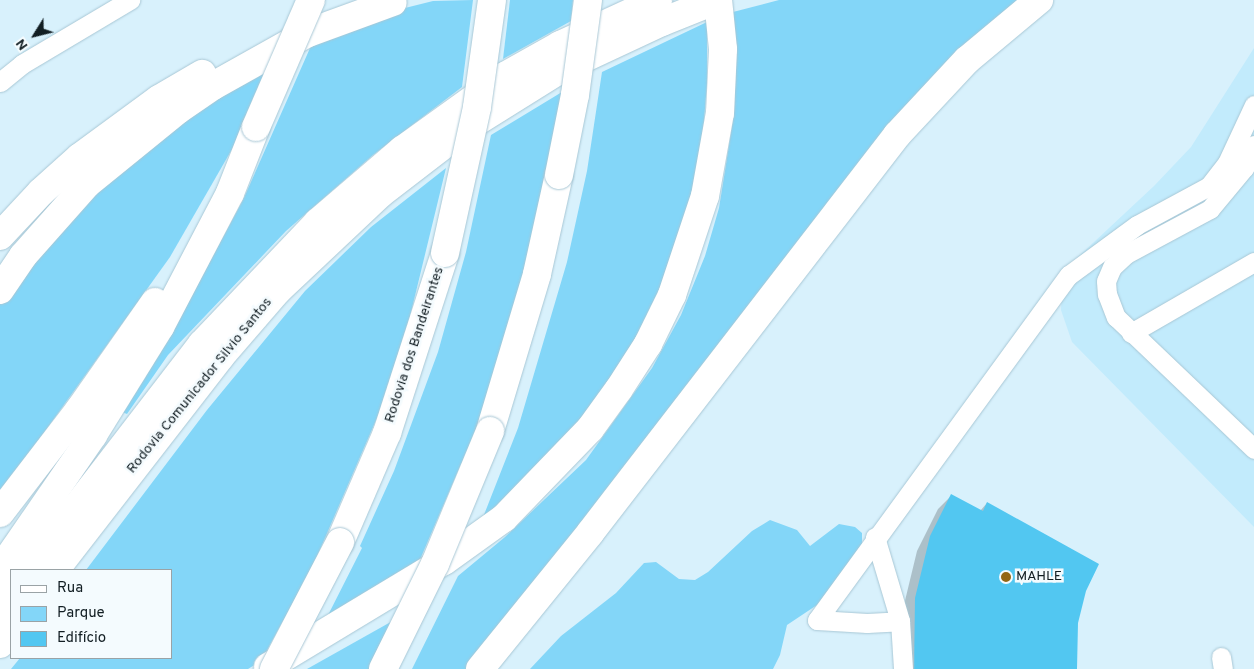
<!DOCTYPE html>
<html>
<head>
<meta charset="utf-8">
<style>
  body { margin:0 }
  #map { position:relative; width:1254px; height:669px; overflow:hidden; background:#d8f1fc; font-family:Overpass,sans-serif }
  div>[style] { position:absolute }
  .built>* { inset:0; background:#c2ebfc }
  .green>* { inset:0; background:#83d6f8 }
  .shadow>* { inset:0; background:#0003 }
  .building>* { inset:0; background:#52c7f1 }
  .roads { filter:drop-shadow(0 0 1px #a8c7d5) drop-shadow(0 0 1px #a8c7d5) }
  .minor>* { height:19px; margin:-9.5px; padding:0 9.5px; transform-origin:9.5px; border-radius:9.5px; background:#fff }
  .highway>* { height:28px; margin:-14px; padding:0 14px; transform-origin:14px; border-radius:14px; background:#fff }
  .bridges { filter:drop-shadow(0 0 1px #a8c7d5) drop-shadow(0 0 1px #a8c7d5) }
  .highway-bridge>* { height:28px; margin:-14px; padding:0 14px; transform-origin:14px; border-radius:14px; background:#fff }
  .dots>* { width:14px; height:14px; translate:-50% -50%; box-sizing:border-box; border:2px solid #f4fbfe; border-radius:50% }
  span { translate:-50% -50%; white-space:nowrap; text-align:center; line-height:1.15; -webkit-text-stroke:5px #f4fbfe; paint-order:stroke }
  .street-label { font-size:14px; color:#121e23 }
  .poi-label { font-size:14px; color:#121e23 }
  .left { translate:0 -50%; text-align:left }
  .legend { position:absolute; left:10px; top:569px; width:162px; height:90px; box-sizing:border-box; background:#f4fbfe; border:1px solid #9aa3a6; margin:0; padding:6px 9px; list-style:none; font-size:15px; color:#121e23 }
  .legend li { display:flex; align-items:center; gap:10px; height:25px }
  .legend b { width:25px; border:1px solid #9aa3a6 }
  .north { position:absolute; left:10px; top:10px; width:50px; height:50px; -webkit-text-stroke:4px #f4fbfe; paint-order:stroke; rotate:234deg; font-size:14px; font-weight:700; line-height:20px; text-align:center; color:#121e23 }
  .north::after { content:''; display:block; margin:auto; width:18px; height:22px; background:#121e23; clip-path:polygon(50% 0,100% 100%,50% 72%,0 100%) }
</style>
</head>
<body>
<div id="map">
  <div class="built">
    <i style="clip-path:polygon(1254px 48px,1254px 527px,1072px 342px,1061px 310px,1063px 271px,1154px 186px,1191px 147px)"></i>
  </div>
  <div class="green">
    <i style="clip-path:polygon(473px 0,462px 87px,373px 155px,286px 231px,168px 355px,127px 414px,122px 412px,170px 336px,243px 200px,314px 39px,389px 12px,433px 1px)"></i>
    <i style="clip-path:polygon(510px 0,573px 0,571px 21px,503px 59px)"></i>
    <i style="clip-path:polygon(779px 0,1026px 0,474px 669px,412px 669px,458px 576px,505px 537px,586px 460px,652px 368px,681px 315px,705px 256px,719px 208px,734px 114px,736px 65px,733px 12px)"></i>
    <i style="clip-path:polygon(707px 22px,707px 84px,700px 169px,668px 274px,636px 342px,591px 410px,480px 525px,518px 428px,567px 262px,587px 171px,602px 72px)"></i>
    <i style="clip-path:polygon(270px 60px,235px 144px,170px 257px,0 494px,0 299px,110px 173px)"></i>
    <i style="clip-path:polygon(562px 92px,534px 242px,467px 459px,461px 464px,416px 569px,322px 627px,362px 548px,360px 546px,394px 471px,438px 352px,466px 252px,491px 135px)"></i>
    <i style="clip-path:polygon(446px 168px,405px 337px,380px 411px,312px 568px,261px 661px,248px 669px,11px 669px,20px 658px,171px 658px,171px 570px,86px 570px,207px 410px,305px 291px,371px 227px)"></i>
    <i style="clip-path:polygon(770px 520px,797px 530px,810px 546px,839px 524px,855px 527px,862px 533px,862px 547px,823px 601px,787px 625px,780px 655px,773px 669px,530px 669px,561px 636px,616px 593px,644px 563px,656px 562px,679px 579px,695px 580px,708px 572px,752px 531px)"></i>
    <i style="clip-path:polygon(396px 619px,369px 669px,307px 669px)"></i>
  </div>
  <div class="shadow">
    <i style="clip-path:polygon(951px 496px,980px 511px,987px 503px,1085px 591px,1077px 623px,1076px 669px,901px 669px,902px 613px,917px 551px,938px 509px)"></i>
  </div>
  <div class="building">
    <i style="clip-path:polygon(951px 494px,983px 511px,987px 502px,1099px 564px,1086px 591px,1078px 623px,1077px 669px,914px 669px,915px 598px,930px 536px)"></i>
  </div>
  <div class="roads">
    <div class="minor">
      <i style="left:0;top:82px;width:28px;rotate:-39deg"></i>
      <i style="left:22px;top:64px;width:126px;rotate:-30.7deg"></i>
      <i style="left:1254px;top:145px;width:25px;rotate:113deg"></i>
      <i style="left:1244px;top:168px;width:53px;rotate:129.7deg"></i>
      <i style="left:1210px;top:209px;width:95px;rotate:151.8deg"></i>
      <i style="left:1126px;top:254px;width:19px;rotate:137deg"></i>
      <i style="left:1112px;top:267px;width:15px;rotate:113deg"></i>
      <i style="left:1106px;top:281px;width:13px;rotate:86deg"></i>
      <i style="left:1107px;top:294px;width:25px;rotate:69deg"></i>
      <i style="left:1116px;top:317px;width:191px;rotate:43.7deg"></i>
      <i style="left:1131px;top:333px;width:142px;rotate:-30deg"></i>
      <i style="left:875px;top:537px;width:88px;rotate:73.4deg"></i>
      <i style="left:900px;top:621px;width:48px;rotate:86.4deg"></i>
      <i style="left:817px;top:620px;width:427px;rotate:-53.9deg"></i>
      <i style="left:1069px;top:275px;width:84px;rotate:-36.3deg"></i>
      <i style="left:1137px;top:225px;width:82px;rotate:-28.4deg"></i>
      <i style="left:1209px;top:186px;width:29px;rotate:-52deg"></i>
      <i style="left:1227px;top:163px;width:64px;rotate:-65deg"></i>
      <i style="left:817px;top:620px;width:50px;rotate:3.4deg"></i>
      <i style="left:867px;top:623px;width:33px;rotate:-3deg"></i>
      <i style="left:1221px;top:657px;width:12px;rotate:81deg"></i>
    </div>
    <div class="highway">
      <i style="left:0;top:236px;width:60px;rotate:-47deg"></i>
      <i style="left:41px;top:192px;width:52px;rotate:-41.9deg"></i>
      <i style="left:80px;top:157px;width:98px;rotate:-36.3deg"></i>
      <i style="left:159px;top:99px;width:50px;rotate:-30.2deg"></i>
      <i style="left:0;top:290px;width:41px;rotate:-55.9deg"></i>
      <i style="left:23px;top:256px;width:96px;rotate:-48.4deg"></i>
      <i style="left:87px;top:184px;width:117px;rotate:-39.1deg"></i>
      <i style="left:178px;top:110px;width:42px;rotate:-34.4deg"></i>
      <i style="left:213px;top:86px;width:109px;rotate:-29.2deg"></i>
      <i style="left:308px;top:33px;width:90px;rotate:-20deg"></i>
      <i style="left:490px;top:431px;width:164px;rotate:-73.3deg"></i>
      <i style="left:537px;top:274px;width:101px;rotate:-77.5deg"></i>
      <i style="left:0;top:513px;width:130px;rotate:-52.5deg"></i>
      <i style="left:79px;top:410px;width:132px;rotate:-54.9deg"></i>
      <i style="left:340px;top:542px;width:119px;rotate:-66.7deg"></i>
      <i style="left:387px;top:433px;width:189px;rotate:-72.1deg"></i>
      <i style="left:0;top:570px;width:164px;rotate:-55.4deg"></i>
      <i style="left:93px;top:435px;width:127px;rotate:-58.2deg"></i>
      <i style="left:160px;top:327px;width:151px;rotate:-62.4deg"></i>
      <i style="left:230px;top:193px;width:71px;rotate:-68.5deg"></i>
      <i style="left:28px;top:570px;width:285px;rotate:-52.4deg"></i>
      <i style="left:202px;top:344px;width:168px;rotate:-46.4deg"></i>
      <i style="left:318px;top:222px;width:111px;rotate:-40.6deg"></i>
      <i style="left:402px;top:150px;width:127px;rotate:-35.7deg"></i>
      <i style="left:505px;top:76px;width:63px;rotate:-29.4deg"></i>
      <i style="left:560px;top:45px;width:108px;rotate:-24.7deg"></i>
      <i style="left:55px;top:570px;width:269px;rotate:-52.2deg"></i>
      <i style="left:220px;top:357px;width:87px;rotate:-49.2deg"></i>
      <i style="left:277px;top:291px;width:141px;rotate:-43.3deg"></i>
      <i style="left:380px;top:194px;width:105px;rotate:-37.6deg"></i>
      <i style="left:463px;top:130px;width:115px;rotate:-31.9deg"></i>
      <i style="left:561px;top:69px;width:111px;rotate:-25deg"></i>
      <i style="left:662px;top:22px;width:59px;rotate:-21.8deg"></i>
      <i style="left:0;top:607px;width:19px;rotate:-54deg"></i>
      <i style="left:0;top:644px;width:19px;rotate:-54deg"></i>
      <i style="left:268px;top:667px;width:205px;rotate:-31.1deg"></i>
      <i style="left:444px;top:561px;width:74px;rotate:-35.6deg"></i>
      <i style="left:504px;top:518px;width:124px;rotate:-46deg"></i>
      <i style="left:590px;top:429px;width:49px;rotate:-54.1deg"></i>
      <i style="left:619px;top:389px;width:54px;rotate:-57.2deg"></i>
      <i style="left:648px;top:344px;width:55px;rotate:-63.9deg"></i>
      <i style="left:672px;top:295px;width:104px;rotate:-71.6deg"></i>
      <i style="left:705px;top:196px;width:84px;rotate:-79.8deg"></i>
      <i style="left:720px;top:113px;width:64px;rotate:-87.3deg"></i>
      <i style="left:723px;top:49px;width:49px;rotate:-95.8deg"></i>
      <i style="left:480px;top:669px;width:175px;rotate:-51deg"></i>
      <i style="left:590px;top:533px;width:503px;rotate:-52.35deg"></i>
      <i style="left:897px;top:135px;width:103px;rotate:-47deg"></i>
      <i style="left:967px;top:60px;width:94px;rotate:-39.8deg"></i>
    </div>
  </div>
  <div class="bridges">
    <div class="highway-bridge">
      <i style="left:256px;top:127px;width:138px;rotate:-66.6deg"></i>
      <i style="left:559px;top:175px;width:82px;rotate:-78.7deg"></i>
      <i style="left:575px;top:95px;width:96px;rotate:-82.2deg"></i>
      <i style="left:445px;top:253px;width:149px;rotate:-77.6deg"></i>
      <i style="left:477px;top:107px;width:108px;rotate:-82deg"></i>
      <i style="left:274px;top:669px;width:143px;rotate:-62.5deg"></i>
      <i style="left:383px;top:669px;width:117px;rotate:-63.7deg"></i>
      <i style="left:435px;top:564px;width:144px;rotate:-67.5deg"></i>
    </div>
  </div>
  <div class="dots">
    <i style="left:1006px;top:577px;background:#946613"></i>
  </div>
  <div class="street-label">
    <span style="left:415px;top:345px;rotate:-72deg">Rodovia dos Bandeirantes</span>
    <span style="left:200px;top:386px;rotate:-51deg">Rodovia Comunicador Silvio Santos</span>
  </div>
  <div class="poi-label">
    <span class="left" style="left:1016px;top:577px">MAHLE</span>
  </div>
  <ul class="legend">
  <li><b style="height:6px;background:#fff"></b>Rua</li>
  <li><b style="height:14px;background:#83d6f8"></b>Parque</li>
  <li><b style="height:14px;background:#52c7f1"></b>Edifício</li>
  </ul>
  <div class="north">N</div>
</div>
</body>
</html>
